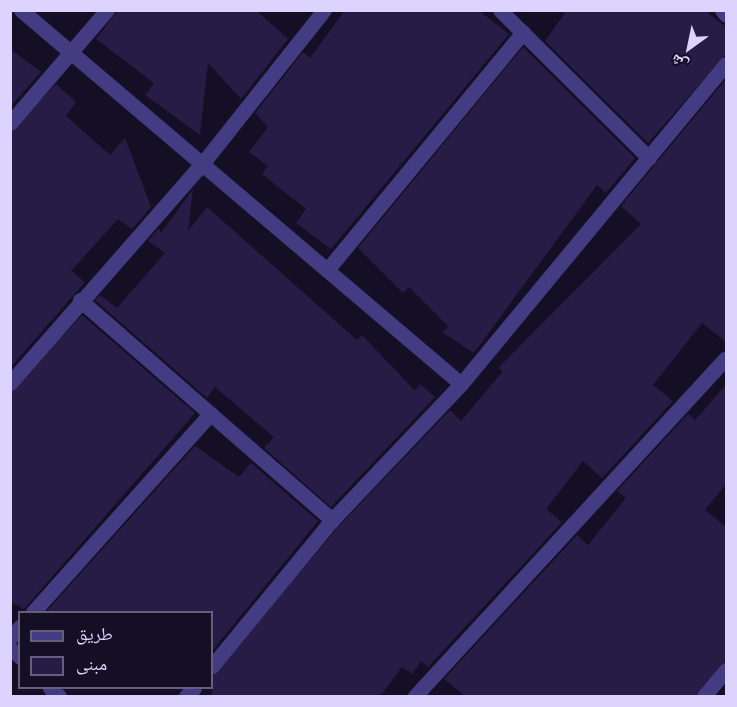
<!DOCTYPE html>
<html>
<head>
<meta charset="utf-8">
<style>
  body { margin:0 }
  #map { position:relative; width:737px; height:707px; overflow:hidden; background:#150f25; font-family:"Golos Text","Noto Naskh Arabic",sans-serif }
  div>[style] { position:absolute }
  .building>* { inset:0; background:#271c45 }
  .minor>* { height:15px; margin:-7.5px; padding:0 7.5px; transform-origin:7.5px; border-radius:7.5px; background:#443c82 }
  span { translate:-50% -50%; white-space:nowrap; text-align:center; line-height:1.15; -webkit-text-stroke:4.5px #150f25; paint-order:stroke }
  .frame { position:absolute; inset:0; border:12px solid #dcd4fe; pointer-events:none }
  .legend { position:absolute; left:18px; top:611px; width:195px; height:78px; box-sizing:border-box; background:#150f25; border:2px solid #655e7c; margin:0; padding:8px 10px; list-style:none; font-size:18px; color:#dcd4fe }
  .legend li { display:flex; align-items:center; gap:12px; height:30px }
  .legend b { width:30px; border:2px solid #655e7c }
  .north { position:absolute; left:659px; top:18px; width:60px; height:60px; -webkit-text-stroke:4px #150f25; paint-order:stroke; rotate:213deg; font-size:16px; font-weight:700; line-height:24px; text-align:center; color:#dcd4fe }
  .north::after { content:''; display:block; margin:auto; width:21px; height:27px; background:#dcd4fe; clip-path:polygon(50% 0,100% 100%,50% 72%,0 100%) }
</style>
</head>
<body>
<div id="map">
  <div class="building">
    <i style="clip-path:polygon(118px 10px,256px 10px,288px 39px,241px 99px,208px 63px,200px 135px,145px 95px,154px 83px,96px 39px)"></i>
    <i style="clip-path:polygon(345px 10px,478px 10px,509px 34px,331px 249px,296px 223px,306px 209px,262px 174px,268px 166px,249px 152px,268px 127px,255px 113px,303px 52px,310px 58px)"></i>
    <i style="clip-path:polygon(567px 10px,704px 10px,726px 27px,726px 54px,648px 143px,545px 41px)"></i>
    <i style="clip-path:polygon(523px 47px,635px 158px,606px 193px,597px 185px,474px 353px,443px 333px,448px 326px,409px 287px,403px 293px,358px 248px)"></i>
    <i style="clip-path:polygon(10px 49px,41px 72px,10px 107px)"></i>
    <i style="clip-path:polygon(726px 79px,726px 342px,702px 323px,653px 385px,673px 401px,602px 478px,583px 461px,546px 509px,562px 522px,428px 667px,421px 661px,412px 674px,402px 667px,380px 696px,212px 696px,212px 676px,339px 526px,450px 410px,461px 421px,503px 371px,498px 368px,641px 224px,621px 206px)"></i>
    <i style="clip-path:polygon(56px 84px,76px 102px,66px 116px,110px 155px,125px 138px,151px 207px,132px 229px,118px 219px,71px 271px,85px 282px,10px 368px,10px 132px)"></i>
    <i style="clip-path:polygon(193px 189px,188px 231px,207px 207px,357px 340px,362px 335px,415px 391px,420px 384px,435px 397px,331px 507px,264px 448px,274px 437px,215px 387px,207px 398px,95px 300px,100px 295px,117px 308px,165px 253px,148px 241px,159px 228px,161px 233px)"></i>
    <i style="clip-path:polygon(82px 315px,195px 413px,24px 609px,10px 601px,10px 392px)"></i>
    <i style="clip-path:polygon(726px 385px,726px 484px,705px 510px,726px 527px,726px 660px,695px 696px,465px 696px,444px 679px,577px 535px,588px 545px,626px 498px,617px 491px,688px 414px,695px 420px)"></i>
    <i style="clip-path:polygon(195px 446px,239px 477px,251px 463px,318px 521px,212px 651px,212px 612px,46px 612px)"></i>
  </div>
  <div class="minor">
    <i style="left:21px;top:10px;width:577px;rotate:40.36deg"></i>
    <i style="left:500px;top:10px;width:210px;rotate:44.8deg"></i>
    <i style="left:722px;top:10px;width:6px;rotate:51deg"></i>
    <i style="left:10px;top:123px;width:149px;rotate:-49.4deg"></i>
    <i style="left:327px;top:270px;width:308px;rotate:-50.5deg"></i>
    <i style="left:80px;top:300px;width:335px;rotate:41.1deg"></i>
    <i style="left:10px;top:383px;width:291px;rotate:-48.8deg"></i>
    <i style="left:202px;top:164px;width:196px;rotate:-51.6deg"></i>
    <i style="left:33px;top:612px;width:266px;rotate:-48.2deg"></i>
    <i style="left:10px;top:638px;width:15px;rotate:-48deg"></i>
    <i style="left:10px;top:648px;width:13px;rotate:42deg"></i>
    <i style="left:212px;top:666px;width:189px;rotate:-50.6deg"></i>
    <i style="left:332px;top:520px;width:187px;rotate:-46.5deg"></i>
    <i style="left:461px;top:384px;width:415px;rotate:-50.4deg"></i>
    <i style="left:50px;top:688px;width:12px;rotate:42deg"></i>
    <i style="left:186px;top:696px;width:11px;rotate:-45deg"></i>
    <i style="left:415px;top:696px;width:459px;rotate:-47.4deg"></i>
    <i style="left:704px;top:696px;width:34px;rotate:-50deg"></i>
  </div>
  <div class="frame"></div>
  <ul class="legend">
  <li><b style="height:8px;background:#443c82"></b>طريق</li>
  <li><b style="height:16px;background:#271c45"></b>مبنى</li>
  </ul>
  <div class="north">ش</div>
</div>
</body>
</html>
